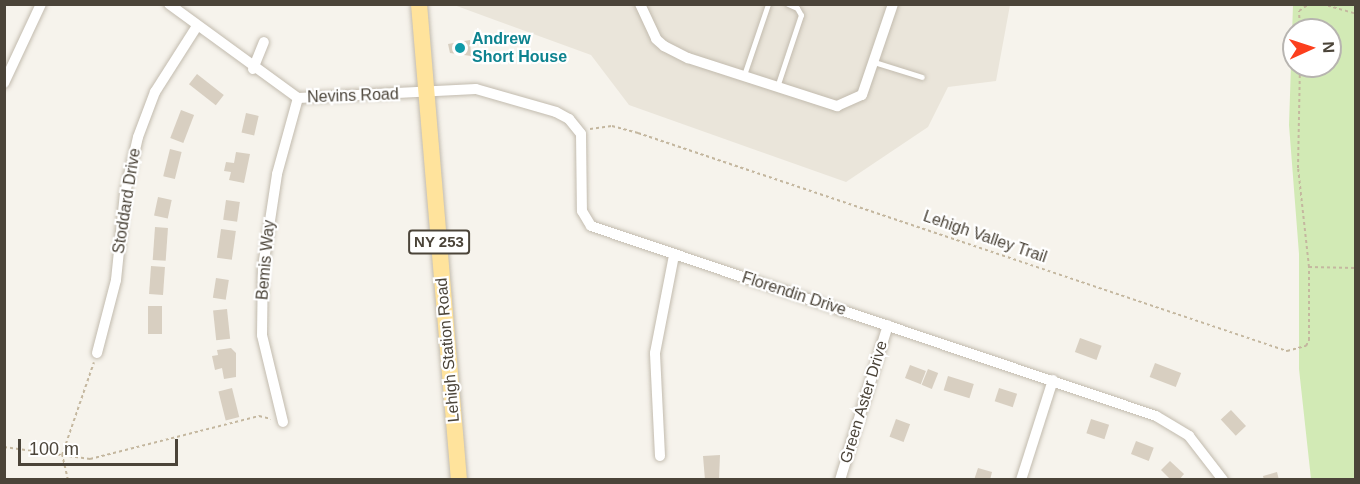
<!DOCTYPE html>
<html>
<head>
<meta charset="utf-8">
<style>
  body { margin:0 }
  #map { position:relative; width:1360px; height:484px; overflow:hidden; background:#f6f3ec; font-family:Arial,sans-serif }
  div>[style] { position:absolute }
  .residential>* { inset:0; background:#eae5da }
  .green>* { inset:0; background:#d2eab5 }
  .building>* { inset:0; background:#d8cfc1; transform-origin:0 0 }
  .path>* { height:2px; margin-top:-1px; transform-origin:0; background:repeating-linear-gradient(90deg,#c4b79f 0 3px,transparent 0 6px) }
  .roads { filter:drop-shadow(0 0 2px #c2bbae) drop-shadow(0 0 2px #c2bbae) }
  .lane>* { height:5px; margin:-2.5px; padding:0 2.5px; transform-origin:2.5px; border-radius:2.5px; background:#fff }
  .street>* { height:10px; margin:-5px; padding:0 5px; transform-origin:5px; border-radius:5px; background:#fff }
  .primary>* { height:16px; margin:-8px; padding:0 8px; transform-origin:8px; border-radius:8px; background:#ffe39c }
  .dots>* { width:16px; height:16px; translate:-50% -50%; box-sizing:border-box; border:3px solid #fff; border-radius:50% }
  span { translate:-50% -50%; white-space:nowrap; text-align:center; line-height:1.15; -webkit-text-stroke:4.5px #fff; paint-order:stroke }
  .shield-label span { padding:2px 4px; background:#fff; border:2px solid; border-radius:4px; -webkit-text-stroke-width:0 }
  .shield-label { font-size:15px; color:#4b4439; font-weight:700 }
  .culture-label { font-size:16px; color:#0d838f; font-weight:700 }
  .left { translate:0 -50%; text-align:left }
  .street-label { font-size:16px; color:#4b4439 }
  .frame { position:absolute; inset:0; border:6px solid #4b4439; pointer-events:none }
  .north { position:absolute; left:1282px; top:18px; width:60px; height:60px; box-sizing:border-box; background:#fff; border:2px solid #b7b4b0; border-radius:50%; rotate:87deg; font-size:16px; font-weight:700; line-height:24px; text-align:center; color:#4b4439 }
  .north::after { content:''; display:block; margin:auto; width:21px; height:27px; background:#fc3f1d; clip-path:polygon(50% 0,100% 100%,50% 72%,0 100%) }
  .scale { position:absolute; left:18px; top:439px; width:160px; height:27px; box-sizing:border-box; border:3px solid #4b4439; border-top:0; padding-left:8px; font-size:18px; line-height:21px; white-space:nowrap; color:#4b4439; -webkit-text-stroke:4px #fff; paint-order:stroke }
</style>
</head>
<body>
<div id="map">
  <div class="residential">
    <i style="clip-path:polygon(454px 5px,1010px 5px,996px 81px,948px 87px,928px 127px,846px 182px,629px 105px,591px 55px)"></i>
  </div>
  <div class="green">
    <i style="clip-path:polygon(evenodd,1293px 5px,1355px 5px,1355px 479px,1311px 479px,1299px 369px,1299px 254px,1289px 125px,1293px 5px,1294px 30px,1330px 30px,1330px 66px,1294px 66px,1294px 30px)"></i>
  </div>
  <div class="building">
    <i style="clip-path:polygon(470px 40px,471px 56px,450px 53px,448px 44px)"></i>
    <i style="left:197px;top:74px;width:34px;height:13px;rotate:38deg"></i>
    <i style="left:181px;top:110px;width:14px;height:30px;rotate:21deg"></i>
    <i style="left:246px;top:113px;width:13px;height:20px;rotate:13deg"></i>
    <i style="left:170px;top:149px;width:12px;height:28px;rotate:14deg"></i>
    <i style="clip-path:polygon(236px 152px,250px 154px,244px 183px,229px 180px,231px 172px,224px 171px,226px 162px,234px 163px)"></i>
    <i style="left:158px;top:197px;width:14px;height:19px;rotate:12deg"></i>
    <i style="left:226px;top:200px;width:14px;height:20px;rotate:8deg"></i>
    <i style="left:155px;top:227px;width:13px;height:33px;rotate:4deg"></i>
    <i style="left:221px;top:229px;width:15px;height:29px;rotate:8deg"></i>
    <i style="left:151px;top:266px;width:14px;height:28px;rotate:4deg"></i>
    <i style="left:216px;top:278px;width:13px;height:20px;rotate:9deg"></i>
    <i style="left:148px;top:306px;width:14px;height:28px"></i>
    <i style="left:227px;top:309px;width:30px;height:14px;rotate:84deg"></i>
    <i style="left:1080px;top:338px;width:23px;height:15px;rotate:20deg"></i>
    <i style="clip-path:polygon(231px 348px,236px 353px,236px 377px,224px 379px,222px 368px,215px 370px,212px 356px,218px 355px,217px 350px)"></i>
    <i style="left:1155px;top:363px;width:28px;height:15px;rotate:21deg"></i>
    <i style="left:910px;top:365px;width:17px;height:14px;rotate:21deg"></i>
    <i style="left:928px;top:369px;width:11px;height:17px;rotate:22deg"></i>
    <i style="left:948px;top:376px;width:27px;height:15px;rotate:17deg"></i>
    <i style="left:232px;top:388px;width:30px;height:14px;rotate:76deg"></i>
    <i style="left:999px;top:388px;width:19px;height:14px;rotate:18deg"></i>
    <i style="left:1231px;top:410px;width:22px;height:14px;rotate:47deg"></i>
    <i style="left:896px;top:419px;width:15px;height:19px;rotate:20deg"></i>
    <i style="left:1091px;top:419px;width:19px;height:15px;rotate:18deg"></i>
    <i style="left:1136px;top:441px;width:19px;height:14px;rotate:21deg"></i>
    <i style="clip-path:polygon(720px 455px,719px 480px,705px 480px,703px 456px)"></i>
    <i style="clip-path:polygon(1170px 461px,1184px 474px,1179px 480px,1171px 480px,1161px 470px)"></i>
    <i style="clip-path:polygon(978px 468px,992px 472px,990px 480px,974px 480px)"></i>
    <i style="clip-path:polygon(1277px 472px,1279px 480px,1264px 480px,1263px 476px)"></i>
  </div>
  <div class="path">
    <i style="left:1322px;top:4px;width:35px;rotate:16deg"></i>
    <i style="left:1300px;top:30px;width:19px;rotate:-93deg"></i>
    <i style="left:1299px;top:11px;width:12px;rotate:-35deg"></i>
    <i style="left:590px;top:129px;width:22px;rotate:-8deg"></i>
    <i style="left:612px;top:126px;width:27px;rotate:15deg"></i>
    <i style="left:638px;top:133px;width:685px;rotate:18.57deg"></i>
    <i style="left:1287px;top:351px;width:20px;rotate:-15deg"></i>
    <i style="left:1306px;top:346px;width:7px;rotate:-63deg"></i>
    <i style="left:1309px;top:340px;width:73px;rotate:-90deg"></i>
    <i style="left:1309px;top:267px;width:100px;rotate:-96.3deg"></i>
    <i style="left:1298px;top:168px;width:102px;rotate:-88.9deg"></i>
    <i style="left:1309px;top:267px;width:47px;rotate:1.2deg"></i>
    <i style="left:4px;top:447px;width:87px;rotate:7.9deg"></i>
    <i style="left:90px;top:459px;width:174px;rotate:-14.3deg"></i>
    <i style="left:259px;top:416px;width:12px;rotate:14deg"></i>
    <i style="left:68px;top:480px;width:26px;rotate:-103deg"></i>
    <i style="left:62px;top:455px;width:98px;rotate:-71deg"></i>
  </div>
  <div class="roads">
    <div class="lane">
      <i style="left:874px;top:62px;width:50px;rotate:17.4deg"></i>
      <i style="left:744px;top:75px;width:75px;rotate:-71.3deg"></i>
      <i style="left:777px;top:87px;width:76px;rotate:-71.6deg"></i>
      <i style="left:801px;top:15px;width:8px;rotate:-120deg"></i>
      <i style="left:797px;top:8px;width:10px;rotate:-156deg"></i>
    </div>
    <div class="street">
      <i style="left:169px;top:4px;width:160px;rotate:36.1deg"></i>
      <i style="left:298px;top:98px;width:178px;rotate:-2.9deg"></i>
      <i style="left:476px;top:89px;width:83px;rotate:16deg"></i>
      <i style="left:556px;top:112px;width:15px;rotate:28deg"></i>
      <i style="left:569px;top:119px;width:19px;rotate:51deg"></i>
      <i style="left:581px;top:134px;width:77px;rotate:89.3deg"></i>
      <i style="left:582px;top:211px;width:17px;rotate:59deg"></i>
      <i style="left:591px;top:226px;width:596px;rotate:18.59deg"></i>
      <i style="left:1156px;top:416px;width:39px;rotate:31deg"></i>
      <i style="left:1189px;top:436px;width:56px;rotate:52.3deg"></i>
      <i style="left:640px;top:4px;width:38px;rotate:65deg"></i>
      <i style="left:656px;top:39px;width:11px;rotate:41deg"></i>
      <i style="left:664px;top:46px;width:27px;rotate:27deg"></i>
      <i style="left:688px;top:58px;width:157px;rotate:17.9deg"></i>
      <i style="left:837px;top:106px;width:27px;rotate:-24deg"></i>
      <i style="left:862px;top:95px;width:96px;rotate:-71.2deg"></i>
      <i style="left:253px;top:69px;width:29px;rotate:-68deg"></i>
      <i style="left:4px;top:83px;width:87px;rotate:-64.9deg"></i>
      <i style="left:97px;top:353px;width:75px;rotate:-75.4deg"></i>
      <i style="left:116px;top:280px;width:87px;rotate:-84.1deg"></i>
      <i style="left:125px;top:193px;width:57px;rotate:-76.9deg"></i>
      <i style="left:138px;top:137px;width:48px;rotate:-69.3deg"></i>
      <i style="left:155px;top:92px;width:78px;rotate:-57.5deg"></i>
      <i style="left:283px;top:422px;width:89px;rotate:-103.6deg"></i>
      <i style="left:262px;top:335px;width:68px;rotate:-89.2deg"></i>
      <i style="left:263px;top:267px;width:94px;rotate:-81.4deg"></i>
      <i style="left:277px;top:174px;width:79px;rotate:-74.6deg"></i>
      <i style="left:660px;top:456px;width:103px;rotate:-92.8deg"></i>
      <i style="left:655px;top:353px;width:100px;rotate:-79deg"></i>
      <i style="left:840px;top:480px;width:162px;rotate:-72.8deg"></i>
      <i style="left:1021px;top:480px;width:105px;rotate:-72.3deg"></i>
    </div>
    <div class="primary">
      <i style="left:419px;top:4px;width:478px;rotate:85.2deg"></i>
    </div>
  </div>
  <div class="dots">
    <i style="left:460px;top:48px;background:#0f9aa8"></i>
  </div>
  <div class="shield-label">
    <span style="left:439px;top:242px">NY 253</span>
  </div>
  <div class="culture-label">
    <span class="left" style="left:472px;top:48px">Andrew<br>Short House</span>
  </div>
  <div class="street-label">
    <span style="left:353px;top:96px;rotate:-2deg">Nevins Road</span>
    <span style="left:127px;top:201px;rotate:-81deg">Stoddard Drive</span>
    <span style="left:985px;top:237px;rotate:19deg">Lehigh Valley Trail</span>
    <span style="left:266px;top:260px;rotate:-85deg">Bemis Way</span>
    <span style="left:794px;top:294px;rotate:18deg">Florendin Drive</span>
    <span style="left:448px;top:350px;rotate:-95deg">Lehigh Station Road</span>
    <span style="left:864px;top:402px;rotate:-73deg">Green Aster Drive</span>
  </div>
  <div class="frame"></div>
  <div class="north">N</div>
  <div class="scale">100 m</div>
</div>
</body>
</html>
